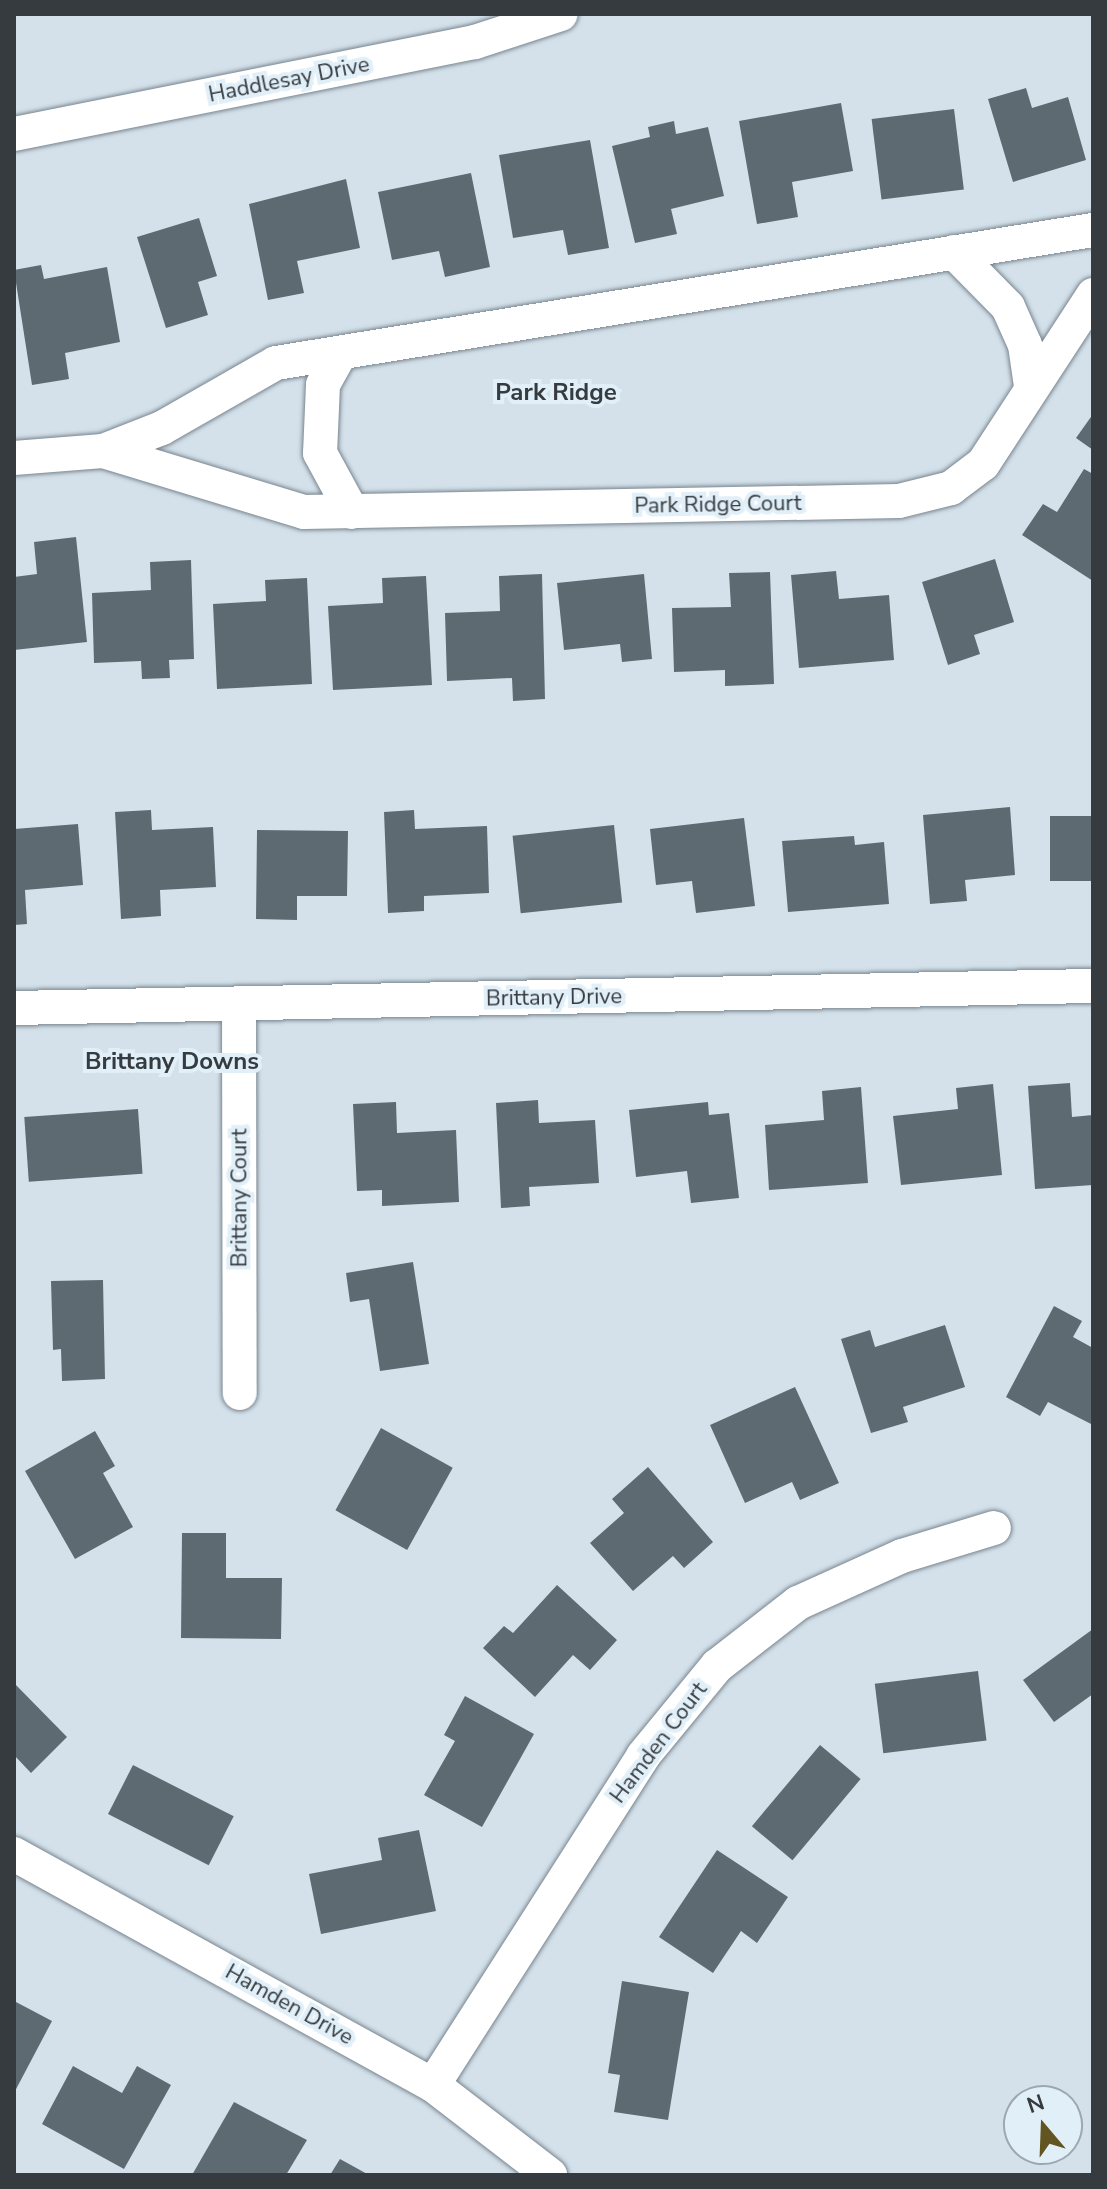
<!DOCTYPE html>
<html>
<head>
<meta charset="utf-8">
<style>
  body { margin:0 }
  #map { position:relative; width:1107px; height:2189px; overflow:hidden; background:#d4e1eb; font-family:"Nunito Sans",sans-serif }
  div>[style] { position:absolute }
  .building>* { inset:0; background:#5e6a72; transform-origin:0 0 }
  .roads { filter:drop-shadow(0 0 2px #79858e) drop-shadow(0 0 2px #79858e) }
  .street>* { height:34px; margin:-17px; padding:0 17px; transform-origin:17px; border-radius:17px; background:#fff }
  span { translate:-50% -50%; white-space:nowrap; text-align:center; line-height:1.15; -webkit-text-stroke:8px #e1eff8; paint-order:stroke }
  .street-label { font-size:22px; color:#363b3f }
  .neighbourhood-label { font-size:24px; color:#363b3f; font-weight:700 }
  .frame { position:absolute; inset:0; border:16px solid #363b3f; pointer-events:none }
  .north { position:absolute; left:1003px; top:2085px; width:80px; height:80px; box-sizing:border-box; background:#e1eff8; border:2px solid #9da7ae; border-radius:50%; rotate:341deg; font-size:22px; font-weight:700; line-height:32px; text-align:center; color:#363b3f }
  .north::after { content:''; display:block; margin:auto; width:28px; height:36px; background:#635522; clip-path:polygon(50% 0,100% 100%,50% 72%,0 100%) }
</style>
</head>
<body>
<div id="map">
  <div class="building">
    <i style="clip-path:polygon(1026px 88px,1032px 108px,1068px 97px,1086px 160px,1013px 182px,988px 99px)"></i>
    <i style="clip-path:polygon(841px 103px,853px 171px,792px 182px,798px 217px,757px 224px,739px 121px)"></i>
    <i style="left:954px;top:109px;width:81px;height:83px;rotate:83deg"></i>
    <i style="clip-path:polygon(674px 121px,676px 134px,708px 127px,724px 196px,671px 209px,677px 234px,635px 243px,612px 146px,650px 137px,648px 127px)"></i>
    <i style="clip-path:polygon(590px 140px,609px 248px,568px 255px,563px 230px,513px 238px,499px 155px)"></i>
    <i style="clip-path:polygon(471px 173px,490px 267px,445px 277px,439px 251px,392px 260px,378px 192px)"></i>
    <i style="clip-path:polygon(346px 179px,360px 248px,297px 261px,304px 293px,268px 300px,249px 204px)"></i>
    <i style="clip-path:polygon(199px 218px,217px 276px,198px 282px,208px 315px,166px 328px,137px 237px)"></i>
    <i style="clip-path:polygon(41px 265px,44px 279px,107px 267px,120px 342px,65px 353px,69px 379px,32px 385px,14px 270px)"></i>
    <i style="clip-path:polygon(1093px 414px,1093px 450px,1076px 438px)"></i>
    <i style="clip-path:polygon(1084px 469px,1093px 474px,1093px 581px,1022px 535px,1043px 504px,1057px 512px)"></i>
    <i style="clip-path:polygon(76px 537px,87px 642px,14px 650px,14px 577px,37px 574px,34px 542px)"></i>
    <i style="clip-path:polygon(995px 559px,1014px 622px,974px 635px,980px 654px,948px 665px,922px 582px)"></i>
    <i style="clip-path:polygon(191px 560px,194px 659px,169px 660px,170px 678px,142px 679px,141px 661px,94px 663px,92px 593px,151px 590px,150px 562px)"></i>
    <i style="clip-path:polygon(836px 571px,839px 599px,889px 595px,894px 660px,799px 668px,791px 575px)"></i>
    <i style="clip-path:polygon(770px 572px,774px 684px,725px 686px,725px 670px,674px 672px,672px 608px,731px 607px,729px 573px)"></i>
    <i style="clip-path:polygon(542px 574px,545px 699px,513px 701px,512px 678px,447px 681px,445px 613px,500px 611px,499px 576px)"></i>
    <i style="clip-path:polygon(644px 574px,652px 659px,622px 662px,620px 644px,564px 650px,557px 583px)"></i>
    <i style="clip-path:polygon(426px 576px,432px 685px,333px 690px,328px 606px,383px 603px,382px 578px)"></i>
    <i style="clip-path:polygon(307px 578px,312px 684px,217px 689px,213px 604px,266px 601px,265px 580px)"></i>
    <i style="clip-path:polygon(1010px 807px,1015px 875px,965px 880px,967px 901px,930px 904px,923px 815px)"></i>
    <i style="clip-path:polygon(151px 810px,152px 830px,213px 827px,216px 887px,160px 890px,161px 916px,121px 919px,115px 812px)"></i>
    <i style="clip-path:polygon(414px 810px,415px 829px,487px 826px,489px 893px,424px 896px,424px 911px,388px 913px,384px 812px)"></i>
    <i style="left:1050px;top:816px;width:43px;height:65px"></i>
    <i style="clip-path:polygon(744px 818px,755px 906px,696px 913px,692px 881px,656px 885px,650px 829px)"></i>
    <i style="clip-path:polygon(78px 824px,83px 885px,25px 890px,27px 924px,14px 925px,14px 829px)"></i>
    <i style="left:614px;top:825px;width:78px;height:102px;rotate:84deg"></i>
    <i style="clip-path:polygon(257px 830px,348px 831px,347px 896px,297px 896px,297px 920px,256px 919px)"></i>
    <i style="clip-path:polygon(854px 836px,855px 845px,884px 842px,889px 904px,788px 912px,782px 841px)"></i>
    <i style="clip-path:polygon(1070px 1083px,1072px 1117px,1093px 1115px,1093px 1185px,1035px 1189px,1028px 1086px)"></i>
    <i style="clip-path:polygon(993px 1084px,1002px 1175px,901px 1185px,893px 1116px,958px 1109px,956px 1088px)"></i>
    <i style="clip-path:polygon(861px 1087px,868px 1183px,769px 1190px,765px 1125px,824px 1120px,822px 1091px)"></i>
    <i style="clip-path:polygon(538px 1100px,539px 1123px,595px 1120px,599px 1183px,529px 1187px,530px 1206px,501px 1208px,496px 1103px)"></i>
    <i style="clip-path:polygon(396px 1102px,397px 1133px,456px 1130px,459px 1202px,382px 1206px,382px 1190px,357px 1191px,353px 1104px)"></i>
    <i style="clip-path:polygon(708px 1102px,709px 1115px,729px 1113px,739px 1198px,691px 1203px,687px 1171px,636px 1177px,629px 1110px)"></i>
    <i style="left:138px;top:1109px;width:65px;height:114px;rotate:86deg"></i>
    <i style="clip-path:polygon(413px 1262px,429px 1364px,380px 1371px,369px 1299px,350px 1302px,346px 1273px)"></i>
    <i style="clip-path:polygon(103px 1280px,105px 1379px,62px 1381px,61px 1349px,53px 1350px,51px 1281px)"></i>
    <i style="clip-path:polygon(1054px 1306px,1082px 1321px,1073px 1337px,1093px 1348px,1093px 1425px,1048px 1402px,1040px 1416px,1006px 1397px)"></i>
    <i style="clip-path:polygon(945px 1325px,965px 1387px,903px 1407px,908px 1422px,871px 1433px,841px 1339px,870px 1330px,875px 1347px)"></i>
    <i style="clip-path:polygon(795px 1387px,839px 1483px,800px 1500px,792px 1482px,745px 1503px,710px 1425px)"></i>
    <i style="left:381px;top:1428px;width:82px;height:94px;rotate:29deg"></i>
    <i style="clip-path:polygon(95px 1431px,115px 1466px,103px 1473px,133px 1527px,75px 1559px,25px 1471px)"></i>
    <i style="clip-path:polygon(648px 1467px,713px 1542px,684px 1568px,673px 1556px,633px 1591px,590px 1543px,624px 1513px,612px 1499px)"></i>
    <i style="clip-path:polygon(182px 1533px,226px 1533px,226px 1578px,282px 1578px,281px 1639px,181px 1638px)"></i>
    <i style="clip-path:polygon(557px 1585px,617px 1640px,590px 1670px,573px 1655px,535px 1697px,483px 1648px,504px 1626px,513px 1633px)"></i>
    <i style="clip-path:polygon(1093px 1629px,1093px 1694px,1054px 1722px,1023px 1680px)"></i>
    <i style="left:978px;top:1671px;width:70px;height:104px;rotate:83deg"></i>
    <i style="clip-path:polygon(14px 1683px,67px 1737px,31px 1773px,14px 1755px)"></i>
    <i style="clip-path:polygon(465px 1696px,534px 1734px,482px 1827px,424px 1795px,455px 1741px,444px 1735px)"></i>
    <i style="left:820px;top:1745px;width:53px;height:106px;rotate:40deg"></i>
    <i style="left:133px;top:1765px;width:113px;height:55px;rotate:27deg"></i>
    <i style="clip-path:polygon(419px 1830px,436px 1911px,321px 1934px,309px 1874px,382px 1860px,378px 1838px)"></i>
    <i style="clip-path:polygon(717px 1850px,788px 1897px,757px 1943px,741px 1931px,713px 1973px,659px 1937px)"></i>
    <i style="clip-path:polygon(622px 1981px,689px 1992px,668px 2120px,614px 2112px,620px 2075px,608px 2073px)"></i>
    <i style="clip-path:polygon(16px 2002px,52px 2021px,14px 2093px,14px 2006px)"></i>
    <i style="clip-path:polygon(73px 2066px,122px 2093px,137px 2066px,171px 2085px,124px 2169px,42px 2124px)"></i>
    <i style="clip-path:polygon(234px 2102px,307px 2140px,286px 2175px,192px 2175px)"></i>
    <i style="clip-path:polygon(340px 2159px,369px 2175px,330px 2175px)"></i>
  </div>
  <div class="roads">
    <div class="street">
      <i style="left:14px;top:134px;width:470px;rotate:-11.3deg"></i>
      <i style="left:475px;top:42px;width:90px;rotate:-18deg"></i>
      <i style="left:954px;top:252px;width:77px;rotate:45.5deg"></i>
      <i style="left:1008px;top:307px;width:42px;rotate:65.9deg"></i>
      <i style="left:1025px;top:345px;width:41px;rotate:81.7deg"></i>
      <i style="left:340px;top:354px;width:35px;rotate:119deg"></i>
      <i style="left:323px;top:385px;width:68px;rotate:92.5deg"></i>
      <i style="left:320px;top:453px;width:67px;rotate:61.5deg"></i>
      <i style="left:103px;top:451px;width:210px;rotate:16.9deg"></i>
      <i style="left:304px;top:512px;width:595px;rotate:-1.06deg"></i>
      <i style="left:899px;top:501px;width:54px;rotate:-14deg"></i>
      <i style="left:951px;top:488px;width:40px;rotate:-37deg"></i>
      <i style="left:983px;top:464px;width:202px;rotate:-56.9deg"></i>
      <i style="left:14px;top:458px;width:89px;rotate:-4.5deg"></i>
      <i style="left:103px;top:451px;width:63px;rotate:-21.3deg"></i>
      <i style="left:162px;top:428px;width:131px;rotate:-29.7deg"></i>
      <i style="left:276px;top:363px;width:828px;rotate:-9.25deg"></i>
      <i style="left:239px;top:1003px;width:390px;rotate:89.9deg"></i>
      <i style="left:14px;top:1008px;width:1079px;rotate:-1.17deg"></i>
      <i style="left:14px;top:1854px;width:478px;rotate:28.9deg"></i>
      <i style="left:433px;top:2085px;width:148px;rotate:37.6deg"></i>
      <i style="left:433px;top:2085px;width:390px;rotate:-57.4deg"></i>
      <i style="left:643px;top:1756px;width:117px;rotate:-50.6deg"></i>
      <i style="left:717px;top:1666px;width:103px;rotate:-37.9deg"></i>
      <i style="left:798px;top:1603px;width:114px;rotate:-24.3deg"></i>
      <i style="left:902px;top:1556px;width:96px;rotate:-16.9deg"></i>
    </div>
  </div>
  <div class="street-label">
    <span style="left:289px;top:80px;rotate:-11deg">Haddlesay Drive</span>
    <span style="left:718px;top:505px;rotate:-1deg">Park Ridge Court</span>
    <span style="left:554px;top:998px;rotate:-1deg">Brittany Drive</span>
    <span style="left:240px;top:1198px;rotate:-90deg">Brittany Court</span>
    <span style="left:659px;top:1743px;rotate:-53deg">Hamden Court</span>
    <span style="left:289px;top:2005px;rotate:29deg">Hamden Drive</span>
  </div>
  <div class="neighbourhood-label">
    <span style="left:556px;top:393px">Park Ridge</span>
    <span style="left:172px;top:1062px">Brittany Downs</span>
  </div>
  <div class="frame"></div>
  <div class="north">N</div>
</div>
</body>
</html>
